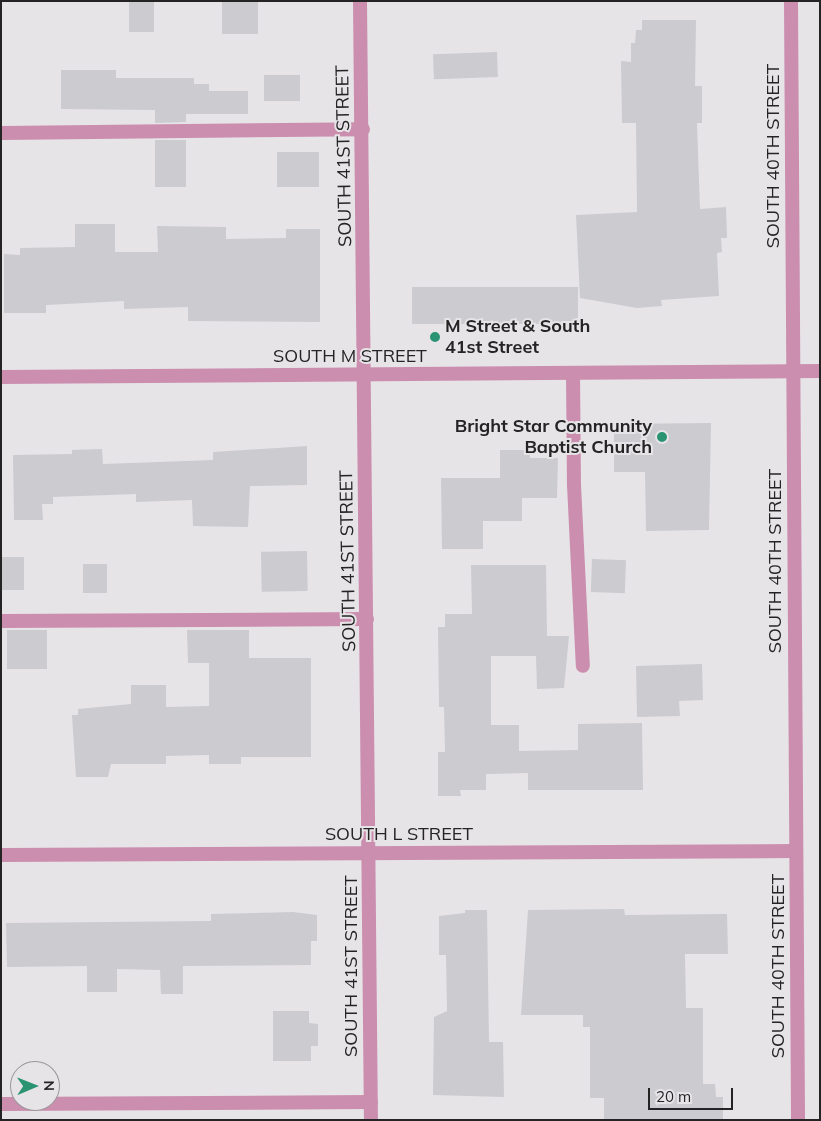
<!DOCTYPE html>
<html>
<head>
<meta charset="utf-8">
<style>
  body { margin:0 }
  #map { position:relative; width:821px; height:1121px; overflow:hidden; background:#e7e4e8; font-family:Mulish,sans-serif }
  div>[style] { position:absolute }
  .building>* { inset:0; background:#cbcbd0; transform-origin:0 0 }
  .service>* { height:14px; margin:-7px; padding:0 7px; transform-origin:7px; border-radius:7px; background:#cb8eae }
  .minor>* { height:14px; margin:-7px; padding:0 7px; transform-origin:7px; border-radius:7px; background:#cb8eae }
  .tertiary>* { height:14px; margin:-7px; padding:0 7px; transform-origin:7px; border-radius:7px; background:#cb8eae }
  .dots>* { width:14px; height:14px; translate:-50% -50%; box-sizing:border-box; border:2px solid #e7e4e8; border-radius:50% }
  span { translate:-50% -50%; white-space:nowrap; text-align:center; line-height:1.15; -webkit-text-stroke:4px #e7e4e8; paint-order:stroke }
  .street-label { font-size:18px; color:#252425 }
  .poi-label { font-size:18px; color:#252425; font-weight:700 }
  .left { translate:0 -50%; text-align:left }
  .right { translate:-100% -50%; text-align:right }
  .frame { position:absolute; inset:0; border:2px solid #252425; pointer-events:none }
  .north { position:absolute; left:10px; top:1061px; width:50px; height:50px; box-sizing:border-box; background:#e7e4e8; border:1px solid #99979a; border-radius:50%; rotate:89deg; font-size:14px; font-weight:700; line-height:20px; text-align:center; color:#252425 }
  .north::after { content:''; display:block; margin:auto; width:18px; height:22px; background:#299372; clip-path:polygon(50% 0,100% 100%,50% 72%,0 100%) }
  .scale { position:absolute; left:648px; top:1088px; width:85px; height:22px; box-sizing:border-box; border:2px solid #252425; border-top:0; padding-left:6px; font-size:15px; line-height:18px; white-space:nowrap; color:#252425; -webkit-text-stroke:4px #e7e4e8; paint-order:stroke }
</style>
</head>
<body>
<div id="map">
  <div class="building">
    <i style="left:129px;top:1px;width:25px;height:31px"></i>
    <i style="left:222px;top:1px;width:36px;height:33px"></i>
    <i style="clip-path:polygon(642px 20px,696px 20px,695px 86px,702px 86px,702px 123px,697px 123px,700px 209px,726px 207px,727px 238px,721px 238px,722px 252px,717px 253px,719px 296px,661px 300px,662px 306px,637px 308px,580px 298px,576px 215px,637px 212px,636px 123px,622px 123px,621px 61px,631px 62px,631px 43px,635px 43px,636px 30px,642px 30px)"></i>
    <i style="left:497px;top:52px;width:25px;height:64px;rotate:88deg"></i>
    <i style="clip-path:polygon(61px 70px,116px 70px,116px 78px,194px 78px,194px 84px,209px 84px,209px 91px,248px 91px,248px 114px,186px 114px,186px 122px,155px 123px,155px 110px,61px 109px)"></i>
    <i style="left:264px;top:75px;width:36px;height:26px"></i>
    <i style="left:155px;top:140px;width:31px;height:47px"></i>
    <i style="left:277px;top:152px;width:42px;height:35px"></i>
    <i style="clip-path:polygon(75px 224px,115px 224px,115px 252px,158px 252px,157px 226px,226px 227px,226px 239px,286px 238px,286px 229px,320px 229px,320px 322px,188px 321px,188px 307px,124px 309px,124px 301px,46px 305px,46px 313px,4px 313px,4px 254px,20px 255px,20px 248px,75px 247px)"></i>
    <i style="left:412px;top:287px;width:166px;height:37px"></i>
    <i style="clip-path:polygon(711px 423px,709px 530px,646px 531px,645px 472px,614px 472px,614px 424px)"></i>
    <i style="clip-path:polygon(307px 446px,307px 485px,250px 486px,248px 527px,193px 526px,192px 500px,136px 502px,136px 494px,53px 497px,53px 504px,42px 504px,43px 520px,14px 520px,13px 455px,72px 454px,72px 450px,102px 449px,103px 464px,213px 460px,213px 452px)"></i>
    <i style="clip-path:polygon(500px 450px,530px 450px,530px 458px,558px 458px,557px 498px,522px 498px,522px 521px,483px 521px,483px 549px,442px 549px,441px 478px,500px 478px)"></i>
    <i style="left:307px;top:551px;width:40px;height:46px;rotate:89deg"></i>
    <i style="left:1px;top:557px;width:23px;height:33px"></i>
    <i style="left:592px;top:559px;width:34px;height:33px;rotate:2deg"></i>
    <i style="left:83px;top:564px;width:24px;height:29px"></i>
    <i style="clip-path:polygon(471px 565px,546px 565px,547px 636px,569px 636px,564px 688px,537px 689px,536px 656px,491px 656px,491px 725px,519px 725px,519px 751px,578px 750px,578px 724px,642px 723px,643px 790px,528px 790px,528px 773px,486px 774px,486px 790px,460px 790px,461px 796px,438px 796px,438px 752px,445px 752px,444px 707px,439px 707px,438px 627px,445px 627px,445px 614px,472px 614px)"></i>
    <i style="left:7px;top:630px;width:40px;height:39px"></i>
    <i style="clip-path:polygon(187px 630px,249px 630px,249px 658px,311px 658px,311px 757px,241px 757px,241px 764px,209px 764px,209px 755px,166px 756px,166px 764px,111px 764px,108px 777px,76px 777px,72px 715px,78px 715px,78px 709px,131px 704px,131px 685px,166px 685px,166px 707px,209px 706px,209px 663px,188px 663px)"></i>
    <i style="clip-path:polygon(702px 664px,703px 700px,679px 701px,680px 716px,637px 717px,636px 666px)"></i>
    <i style="clip-path:polygon(624px 909px,625px 915px,727px 914px,728px 954px,685px 954px,686px 1008px,703px 1008px,703px 1084px,715px 1084px,716px 1097px,723px 1097px,723px 1120px,604px 1120px,604px 1098px,590px 1098px,590px 1027px,583px 1027px,583px 1015px,521px 1015px,528px 910px)"></i>
    <i style="clip-path:polygon(465px 910px,487px 910px,489px 1042px,503px 1042px,504px 1097px,433px 1095px,434px 1017px,447px 1011px,446px 955px,439px 955px,439px 916px,465px 913px)"></i>
    <i style="clip-path:polygon(293px 912px,317px 915px,317px 941px,311px 941px,311px 965px,183px 966px,183px 994px,161px 994px,160px 970px,117px 969px,117px 992px,87px 992px,87px 966px,7px 967px,6px 923px,211px 921px,211px 914px)"></i>
    <i style="clip-path:polygon(273px 1011px,309px 1011px,309px 1023px,318px 1024px,318px 1046px,311px 1046px,311px 1061px,273px 1061px)"></i>
  </div>
  <div class="service">
    <i style="left:1px;top:133px;width:362px;rotate:-0.6deg"></i>
    <i style="left:573px;top:373px;width:112px;rotate:89.5deg"></i>
    <i style="left:574px;top:485px;width:181px;rotate:87.2deg"></i>
    <i style="left:1px;top:621px;width:366px;rotate:-0.3deg"></i>
    <i style="left:1px;top:1104px;width:370px;rotate:-0.3deg"></i>
  </div>
  <div class="minor">
    <i style="left:360px;top:1px;width:1119px;rotate:89.44deg"></i>
    <i style="left:791px;top:1px;width:1119px;rotate:89.64deg"></i>
    <i style="left:1px;top:855px;width:795px;rotate:-0.29deg"></i>
  </div>
  <div class="tertiary">
    <i style="left:1px;top:377px;width:819px;rotate:-0.42deg"></i>
  </div>
  <div class="dots">
    <i style="left:435px;top:337px;background:#299372"></i>
    <i style="left:662px;top:437px;background:#299372"></i>
  </div>
  <div class="street-label">
    <span style="left:344px;top:156px;rotate:-91deg">SOUTH 41ST STREET</span>
    <span style="left:773px;top:156px;rotate:-90deg">SOUTH 40TH STREET</span>
    <span style="left:350px;top:356px">SOUTH M STREET</span>
    <span style="left:348px;top:561px;rotate:-91deg">SOUTH 41ST STREET</span>
    <span style="left:775px;top:561px;rotate:-90deg">SOUTH 40TH STREET</span>
    <span style="left:399px;top:834px">SOUTH L STREET</span>
    <span style="left:351px;top:966px;rotate:-90deg">SOUTH 41ST STREET</span>
    <span style="left:778px;top:966px;rotate:-90deg">SOUTH 40TH STREET</span>
  </div>
  <div class="poi-label">
    <span class="left" style="left:445px;top:337px">M Street &amp; South<br>41st Street</span>
    <span class="right" style="left:652px;top:437px">Bright Star Community<br>Baptist Church</span>
  </div>
  <div class="frame"></div>
  <div class="north">N</div>
  <div class="scale">20 m</div>
</div>
</body>
</html>
